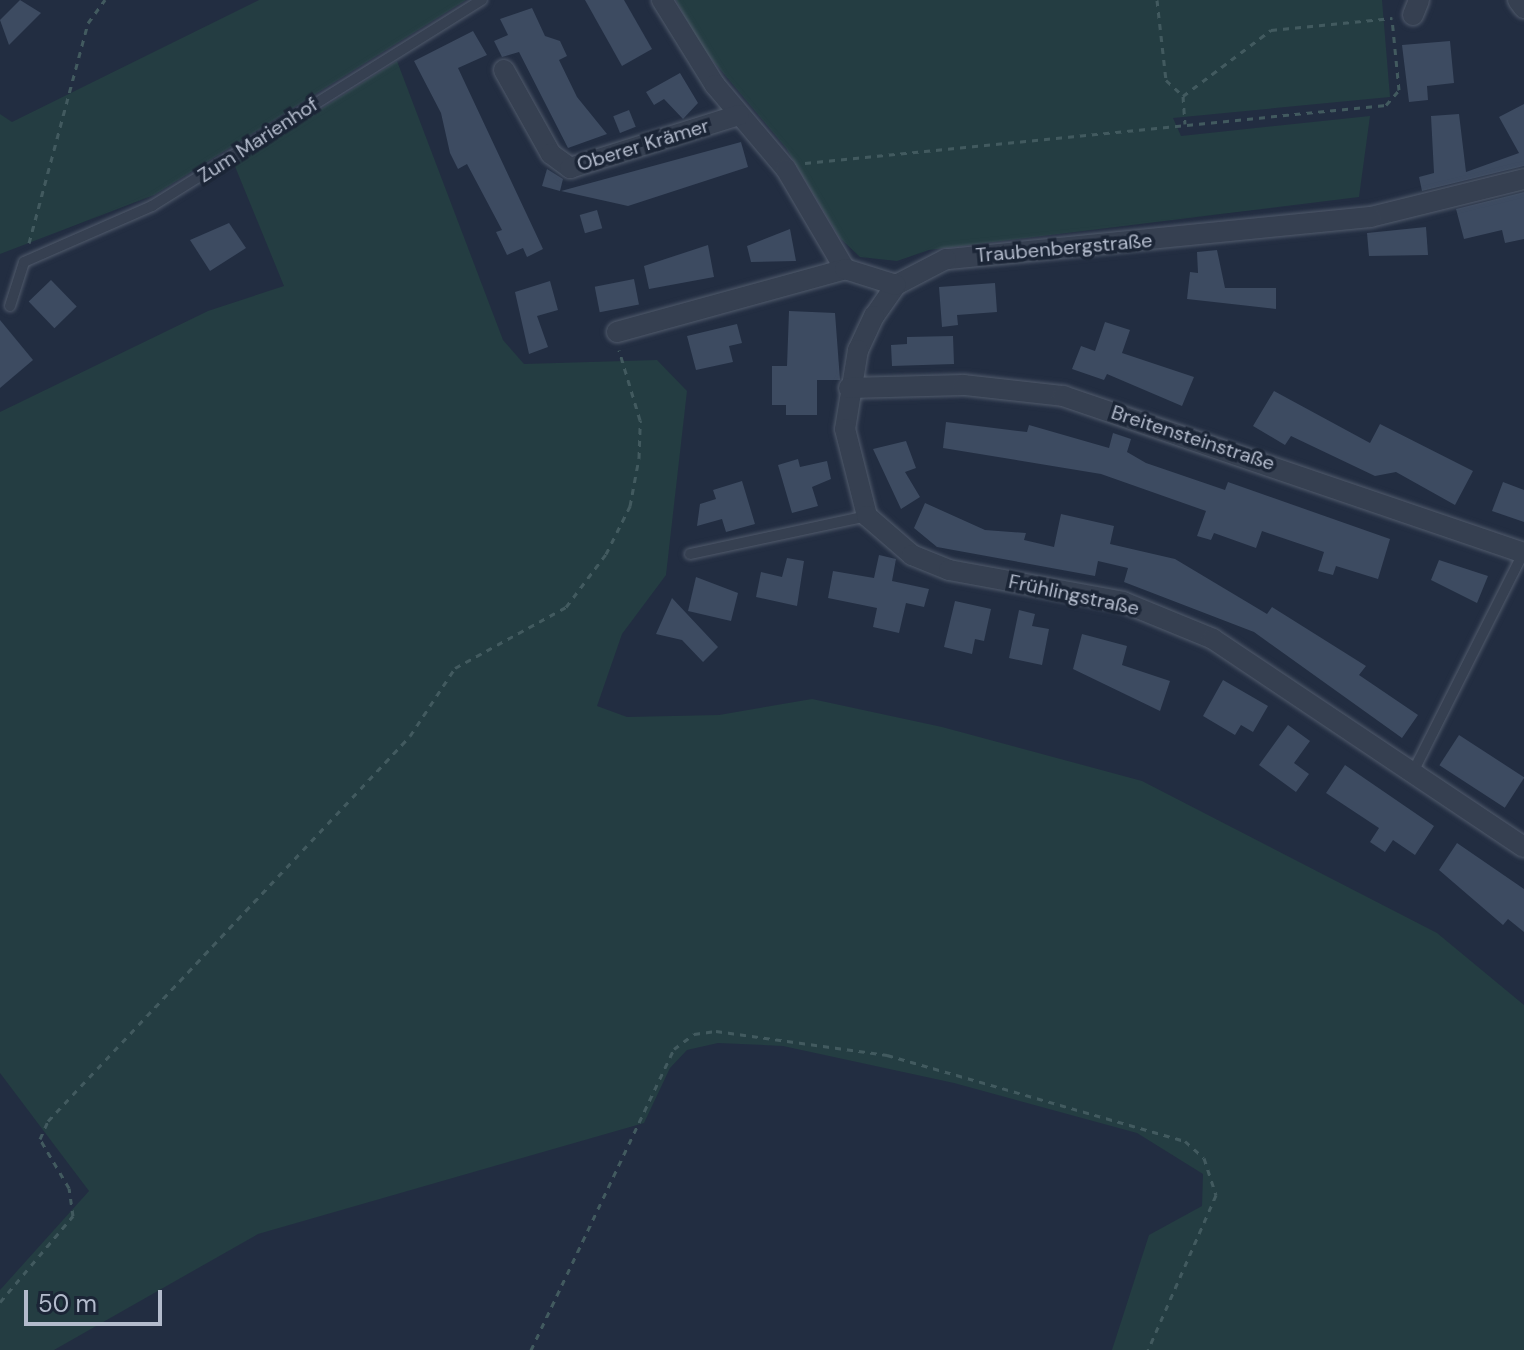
<!DOCTYPE html>
<html>
<head>
<meta charset="utf-8">
<style>
  body { margin:0 }
  #map { position:relative; width:1524px; height:1350px; overflow:hidden; background:#222d41; font-family:"DM Sans",sans-serif }
  div>[style] { position:absolute }
  .green>* { inset:0; background:#243d42 }
  .building>* { inset:0; background:#3d4b61; transform-origin:0 0 }
  .path>* { height:3px; margin-top:-1.5px; transform-origin:0; background:repeating-linear-gradient(90deg,#425a5f 0 6px,transparent 0 12px) }
  .roads { filter:drop-shadow(0 0 2px #515b6c) drop-shadow(0 0 2px #515b6c) }
  .service>* { height:10px; margin:-5px; padding:0 5px; transform-origin:5px; border-radius:5px; background:#364051 }
  .minor>* { height:20px; margin:-10px; padding:0 10px; transform-origin:10px; border-radius:10px; background:#364051 }
  span { translate:-50% -50%; white-space:nowrap; text-align:center; line-height:1.15; -webkit-text-stroke:7px #1b2536; paint-order:stroke }
  .street-label { font-size:20px; color:#b3bbcc }
  .scale { position:absolute; left:24px; top:1290px; width:138px; height:36px; box-sizing:border-box; border:4px solid #b3bbcc; border-top:0; padding-left:10px; font-size:24px; line-height:28px; white-space:nowrap; color:#b3bbcc; -webkit-text-stroke:6px #1b2536; paint-order:stroke }
</style>
</head>
<body>
<div id="map">
  <div class="green">
    <i style="clip-path:polygon(259px 0,466px 0,154px 195px,0 254px,0 114px,12px 122px)"></i>
    <i style="clip-path:polygon(676px 0,1382px 0,1390px 97px,1173px 118px,1181px 136px,1370px 116px,1359px 197px,929px 250px,897px 261px,860px 257px,840px 238px,786px 148px,699px 44px)"></i>
    <i style="clip-path:polygon(397px 61px,503px 340px,524px 364px,657px 360px,687px 391px,666px 575px,622px 634px,597px 706px,627px 717px,719px 715px,812px 699px,942px 727px,1142px 781px,1437px 933px,1524px 1005px,1524px 1350px,1112px 1350px,1149px 1235px,1202px 1206px,1203px 1174px,1137px 1133px,954px 1083px,783px 1046px,718px 1043px,687px 1050px,670px 1068px,644px 1123px,258px 1234px,54px 1350px,0 1350px,0 1290px,89px 1191px,0 1073px,0 412px,208px 311px,284px 286px,234px 164px)"></i>
  </div>
  <div class="building">
    <i style="clip-path:polygon(20px 0,41px 13px,9px 45px,0 20px)"></i>
    <i style="clip-path:polygon(585px 0,624px 0,652px 49px,622px 66px)"></i>
    <i style="clip-path:polygon(532px 8px,545px 36px,560px 41px,567px 56px,559px 60px,577px 97px,607px 134px,568px 148px,519px 52px,502px 57px,494px 41px,508px 35px,500px 19px)"></i>
    <i style="clip-path:polygon(473px 31px,487px 55px,458px 68px,543px 249px,527px 257px,523px 248px,507px 255px,496px 232px,502px 230px,467px 164px,458px 169px,450px 153px,441px 113px,414px 61px)"></i>
    <i style="clip-path:polygon(1450px 41px,1454px 83px,1427px 86px,1428px 100px,1409px 102px,1402px 45px)"></i>
    <i style="clip-path:polygon(680px 73px,698px 103px,683px 119px,664px 99px,654px 105px,646px 92px)"></i>
    <i style="clip-path:polygon(1524px 104px,1524px 166px,1422px 191px,1419px 177px,1434px 173px,1431px 116px,1459px 114px,1466px 172px,1519px 153px,1499px 117px)"></i>
    <i style="left:629px;top:110px;width:18px;height:17px;rotate:68deg"></i>
    <i style="clip-path:polygon(741px 142px,748px 167px,628px 206px,561px 191px)"></i>
    <i style="clip-path:polygon(547px 169px,563px 179px,560px 191px,542px 186px)"></i>
    <i style="clip-path:polygon(1524px 192px,1524px 239px,1505px 243px,1502px 230px,1464px 239px,1456px 209px)"></i>
    <i style="left:597px;top:210px;width:19px;height:18px;rotate:74deg"></i>
    <i style="clip-path:polygon(229px 223px,246px 248px,210px 271px,190px 240px)"></i>
    <i style="clip-path:polygon(1426px 227px,1428px 255px,1369px 256px,1367px 233px)"></i>
    <i style="clip-path:polygon(790px 229px,796px 261px,751px 262px,747px 246px)"></i>
    <i style="clip-path:polygon(708px 245px,714px 277px,649px 289px,644px 266px)"></i>
    <i style="clip-path:polygon(1217px 250px,1225px 288px,1276px 288px,1276px 309px,1187px 299px,1190px 272px,1198px 273px,1197px 252px)"></i>
    <i style="left:634px;top:279px;width:26px;height:40px;rotate:79deg"></i>
    <i style="left:51px;top:280px;width:37px;height:31px;rotate:46deg"></i>
    <i style="clip-path:polygon(550px 281px,558px 310px,537px 316px,548px 347px,529px 354px,515px 292px)"></i>
    <i style="clip-path:polygon(995px 283px,997px 312px,957px 315px,958px 325px,942px 327px,939px 287px)"></i>
    <i style="clip-path:polygon(789px 311px,835px 313px,840px 380px,817px 380px,817px 415px,786px 415px,786px 405px,772px 405px,772px 366px,787px 366px)"></i>
    <i style="clip-path:polygon(0 320px,33px 360px,0 388px)"></i>
    <i style="clip-path:polygon(1105px 322px,1130px 330px,1122px 353px,1194px 377px,1182px 406px,1107px 374px,1104px 380px,1072px 369px,1081px 346px,1095px 351px)"></i>
    <i style="clip-path:polygon(737px 324px,742px 343px,729px 346px,733px 362px,696px 370px,687px 336px)"></i>
    <i style="clip-path:polygon(953px 336px,954px 364px,892px 366px,891px 345px,907px 344px,907px 337px)"></i>
    <i style="clip-path:polygon(1274px 391px,1370px 443px,1380px 424px,1473px 471px,1455px 505px,1396px 472px,1375px 476px,1291px 436px,1285px 445px,1253px 426px)"></i>
    <i style="clip-path:polygon(946px 422px,1027px 432px,1029px 425px,1109px 448px,1113px 433px,1131px 439px,1127px 452px,1146px 463px,1225px 490px,1228px 482px,1390px 539px,1378px 579px,1336px 566px,1333px 575px,1318px 571px,1324px 552px,1262px 531px,1256px 548px,1214px 533px,1211px 540px,1197px 536px,1206px 511px,1101px 474px,943px 448px)"></i>
    <i style="clip-path:polygon(906px 441px,916px 468px,905px 472px,920px 497px,901px 509px,873px 449px)"></i>
    <i style="clip-path:polygon(798px 459px,800px 467px,827px 461px,831px 479px,812px 487px,818px 506px,792px 513px,778px 465px)"></i>
    <i style="clip-path:polygon(742px 481px,755px 524px,726px 532px,722px 519px,697px 526px,700px 504px,716px 499px,713px 490px)"></i>
    <i style="clip-path:polygon(1503px 482px,1524px 490px,1524px 522px,1492px 511px)"></i>
    <i style="clip-path:polygon(925px 503px,985px 530px,1026px 533px,1024px 540px,1054px 547px,1061px 514px,1114px 526px,1110px 544px,1175px 559px,1267px 614px,1272px 607px,1366px 666px,1359px 675px,1418px 715px,1402px 738px,1254px 632px,1124px 582px,1128px 568px,1098px 561px,1095px 576px,937px 547px,914px 528px)"></i>
    <i style="clip-path:polygon(879px 555px,896px 559px,892px 581px,929px 589px,924px 607px,906px 603px,899px 633px,873px 627px,877px 608px,828px 598px,833px 571px,874px 578px)"></i>
    <i style="clip-path:polygon(787px 558px,804px 561px,797px 606px,756px 597px,761px 572px,782px 577px)"></i>
    <i style="clip-path:polygon(1439px 560px,1488px 576px,1477px 603px,1431px 580px)"></i>
    <i style="clip-path:polygon(696px 577px,738px 593px,731px 621px,688px 611px)"></i>
    <i style="clip-path:polygon(672px 598px,718px 647px,703px 662px,682px 640px,656px 634px)"></i>
    <i style="clip-path:polygon(955px 601px,991px 609px,984px 641px,975px 639px,972px 654px,944px 647px)"></i>
    <i style="clip-path:polygon(1019px 610px,1035px 614px,1032px 626px,1049px 629px,1042px 665px,1009px 658px)"></i>
    <i style="clip-path:polygon(1082px 634px,1127px 646px,1122px 665px,1170px 681px,1160px 711px,1073px 669px)"></i>
    <i style="clip-path:polygon(1223px 680px,1268px 706px,1253px 732px,1241px 725px,1235px 735px,1203px 716px)"></i>
    <i style="clip-path:polygon(1288px 725px,1310px 741px,1294px 763px,1309px 774px,1296px 792px,1259px 765px)"></i>
    <i style="left:1459px;top:735px;width:78px;height:36px;rotate:33deg"></i>
    <i style="clip-path:polygon(1345px 765px,1434px 826px,1415px 855px,1393px 840px,1385px 852px,1370px 842px,1379px 828px,1326px 793px)"></i>
    <i style="clip-path:polygon(1457px 843px,1524px 889px,1524px 932px,1508px 919px,1503px 925px,1439px 870px)"></i>
  </div>
  <div class="path">
    <i style="left:1157px;top:0;width:81px;rotate:83.6deg"></i>
    <i style="left:1166px;top:80px;width:23px;rotate:43deg"></i>
    <i style="left:1183px;top:96px;width:110px;rotate:-36.9deg"></i>
    <i style="left:1271px;top:30px;width:122px;rotate:-5.7deg"></i>
    <i style="left:1183px;top:96px;width:28px;rotate:86deg"></i>
    <i style="left:805px;top:163px;width:584px;rotate:-5.7deg"></i>
    <i style="left:1386px;top:105px;width:20px;rotate:-49deg"></i>
    <i style="left:1399px;top:90px;width:72px;rotate:-95.6deg"></i>
    <i style="left:29px;top:243px;width:228px;rotate:-75deg"></i>
    <i style="left:88px;top:23px;width:29px;rotate:-54deg"></i>
    <i style="left:0;top:1302px;width:113px;rotate:-49.7deg"></i>
    <i style="left:73px;top:1216px;width:28px;rotate:-98deg"></i>
    <i style="left:69px;top:1188px;width:57px;rotate:-120.6deg"></i>
    <i style="left:40px;top:1139px;width:20px;rotate:-66deg"></i>
    <i style="left:48px;top:1121px;width:528px;rotate:-46.76deg"></i>
    <i style="left:410px;top:736px;width:82px;rotate:-56.5deg"></i>
    <i style="left:455px;top:668px;width:127px;rotate:-28.8deg"></i>
    <i style="left:566px;top:607px;width:66px;rotate:-53deg"></i>
    <i style="left:606px;top:554px;width:54px;rotate:-63.4deg"></i>
    <i style="left:630px;top:506px;width:49px;rotate:-79.4deg"></i>
    <i style="left:639px;top:458px;width:38px;rotate:-88deg"></i>
    <i style="left:640px;top:420px;width:73px;rotate:-106.7deg"></i>
    <i style="left:531px;top:1350px;width:333px;rotate:-64.6deg"></i>
    <i style="left:674px;top:1049px;width:25px;rotate:-37deg"></i>
    <i style="left:694px;top:1034px;width:22px;rotate:-8deg"></i>
    <i style="left:716px;top:1031px;width:173px;rotate:8deg"></i>
    <i style="left:887px;top:1055px;width:310px;rotate:16.1deg"></i>
    <i style="left:1185px;top:1141px;width:25px;rotate:42deg"></i>
    <i style="left:1204px;top:1158px;width:39px;rotate:72deg"></i>
    <i style="left:1216px;top:1195px;width:169px;rotate:113.7deg"></i>
  </div>
  <div class="roads">
    <div class="service">
      <i style="left:10px;top:306px;width:46px;rotate:-72.3deg"></i>
      <i style="left:24px;top:262px;width:140px;rotate:-23.6deg"></i>
      <i style="left:152px;top:206px;width:389px;rotate:-32deg"></i>
      <i style="left:690px;top:554px;width:181px;rotate:-12.1deg"></i>
      <i style="left:1413px;top:772px;width:245px;rotate:-63.3deg"></i>
    </div>
    <div class="minor">
      <i style="left:662px;top:0;width:100px;rotate:58.1deg"></i>
      <i style="left:715px;top:85px;width:110px;rotate:49.8deg"></i>
      <i style="left:786px;top:169px;width:116px;rotate:59.5deg"></i>
      <i style="left:1518px;top:0;width:10px;rotate:53deg"></i>
      <i style="left:1413px;top:15px;width:16px;rotate:-68deg"></i>
      <i style="left:504px;top:70px;width:96px;rotate:60.8deg"></i>
      <i style="left:551px;top:154px;width:24px;rotate:36deg"></i>
      <i style="left:570px;top:168px;width:177px;rotate:-17.4deg"></i>
      <i style="left:1524px;top:179px;width:159px;rotate:166.1deg"></i>
      <i style="left:1370px;top:217px;width:426px;rotate:174.3deg"></i>
      <i style="left:946px;top:259px;width:56px;rotate:152.5deg"></i>
      <i style="left:896px;top:285px;width:38px;rotate:125deg"></i>
      <i style="left:874px;top:316px;width:38px;rotate:115deg"></i>
      <i style="left:858px;top:350px;width:80px;rotate:99.3deg"></i>
      <i style="left:845px;top:429px;width:90px;rotate:75.8deg"></i>
      <i style="left:867px;top:516px;width:60px;rotate:40.9deg"></i>
      <i style="left:912px;top:555px;width:40px;rotate:22deg"></i>
      <i style="left:949px;top:570px;width:177px;rotate:10.4deg"></i>
      <i style="left:1123px;top:602px;width:97px;rotate:22.3deg"></i>
      <i style="left:1213px;top:639px;width:374px;rotate:33.8deg"></i>
      <i style="left:617px;top:332px;width:237px;rotate:-15.4deg"></i>
      <i style="left:845px;top:269px;width:53px;rotate:17.4deg"></i>
      <i style="left:849px;top:388px;width:115px;rotate:-1.5deg"></i>
      <i style="left:964px;top:385px;width:100px;rotate:6.3deg"></i>
      <i style="left:1063px;top:396px;width:487px;rotate:18.8deg"></i>
    </div>
  </div>
  <div class="street-label">
    <span style="left:258px;top:140px;rotate:-33deg">Zum Marienhof</span>
    <span style="left:643px;top:145px;rotate:-17deg">Oberer Krämer</span>
    <span style="left:1064px;top:248px;rotate:-5deg">Traubenbergstraße</span>
    <span style="left:1193px;top:438px;rotate:18deg">Breitensteinstraße</span>
    <span style="left:1074px;top:595px;rotate:12deg">Frühlingstraße</span>
  </div>
  <div class="scale">50 m</div>
</div>
</body>
</html>
